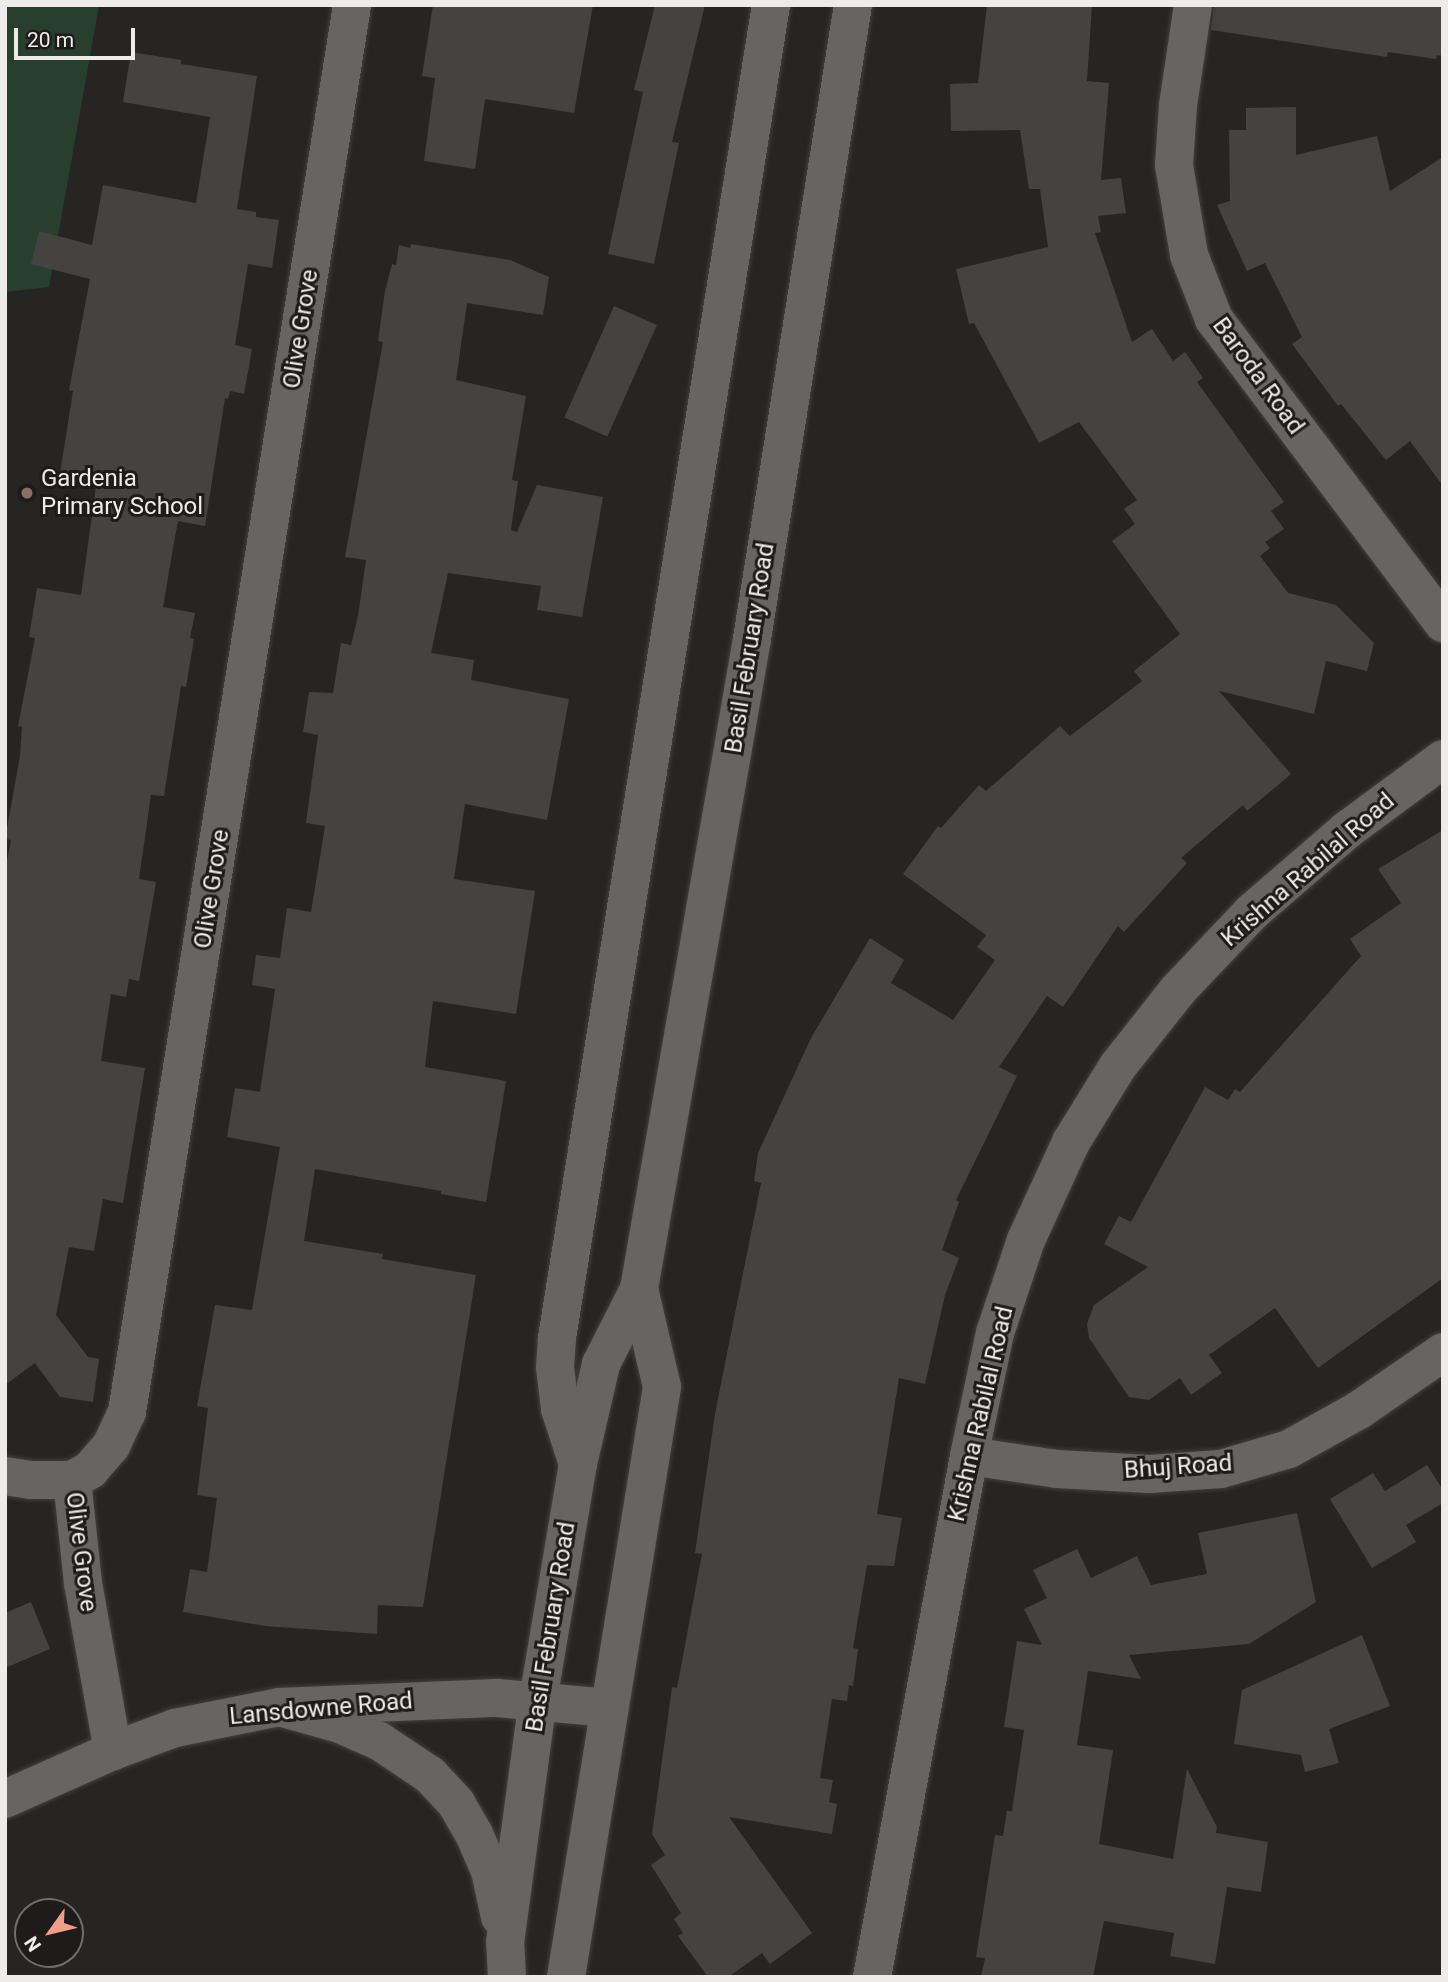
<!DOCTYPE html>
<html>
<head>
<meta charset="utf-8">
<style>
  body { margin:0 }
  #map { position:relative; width:1448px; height:1982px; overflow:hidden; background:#272524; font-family:Roboto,sans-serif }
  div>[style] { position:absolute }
  .green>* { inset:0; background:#293f2e }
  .building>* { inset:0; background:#454341; transform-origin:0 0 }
  .roads { filter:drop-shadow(0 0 2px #41403e) drop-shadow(0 0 2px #41403e) }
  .minor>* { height:38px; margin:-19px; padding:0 19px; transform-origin:19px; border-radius:19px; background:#676563 }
  .tertiary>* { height:38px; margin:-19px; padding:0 19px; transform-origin:19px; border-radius:19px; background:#676563 }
  .dots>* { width:19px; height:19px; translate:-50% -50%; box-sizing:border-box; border:4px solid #1e1c1a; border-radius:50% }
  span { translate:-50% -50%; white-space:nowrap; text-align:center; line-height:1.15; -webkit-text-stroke:6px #1e1c1a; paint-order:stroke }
  .street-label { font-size:24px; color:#eeeceb }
  .poi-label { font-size:24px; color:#eeeceb }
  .left { translate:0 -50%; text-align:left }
  .frame { position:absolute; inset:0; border:7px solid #eeeceb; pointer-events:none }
  .north { position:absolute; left:14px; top:1898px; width:70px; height:70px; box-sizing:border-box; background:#1e1c1a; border:2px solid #716f6e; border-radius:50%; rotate:236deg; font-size:19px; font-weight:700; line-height:28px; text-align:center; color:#eeeceb }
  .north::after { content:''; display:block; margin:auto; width:24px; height:32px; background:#f49e89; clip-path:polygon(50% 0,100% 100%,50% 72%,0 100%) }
  .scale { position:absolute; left:14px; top:28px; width:121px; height:32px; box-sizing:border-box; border:4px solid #eeeceb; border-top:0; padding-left:9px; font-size:21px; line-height:24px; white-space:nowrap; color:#eeeceb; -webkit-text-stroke:5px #1e1c1a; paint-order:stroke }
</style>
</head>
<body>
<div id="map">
  <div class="green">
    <i style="clip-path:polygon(5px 5px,99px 5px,49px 287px,5px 292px)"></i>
  </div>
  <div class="building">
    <i style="clip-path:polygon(433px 5px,593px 5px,574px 113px,485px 99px,475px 169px,424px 161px,435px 78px,422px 76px)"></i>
    <i style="clip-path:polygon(655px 5px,705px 5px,672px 142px,679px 143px,654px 264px,608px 254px,643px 92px,634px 90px)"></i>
    <i style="clip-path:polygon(987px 5px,1092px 5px,1087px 81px,1109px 83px,1101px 180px,1121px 178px,1126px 213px,1098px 216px,1101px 232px,1095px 233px,1132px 342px,1152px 329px,1173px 361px,1185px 352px,1203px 378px,1197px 382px,1284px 502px,1271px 511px,1284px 529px,1265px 542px,1270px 548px,1260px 556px,1288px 593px,1336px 605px,1374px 643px,1367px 671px,1326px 661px,1314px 714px,1219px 691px,1291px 774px,1247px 811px,1243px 805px,1181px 858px,1187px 863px,1124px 932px,1118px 926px,1063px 1007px,1047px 996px,999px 1067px,1017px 1076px,956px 1200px,959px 1202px,942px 1250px,959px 1258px,945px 1295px,925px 1384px,899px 1378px,877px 1514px,902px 1518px,894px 1566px,867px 1565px,853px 1648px,858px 1649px,853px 1686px,849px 1685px,847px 1701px,832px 1699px,820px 1778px,833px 1780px,829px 1802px,837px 1804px,832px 1834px,729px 1817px,812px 1933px,770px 1964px,762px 1953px,728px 1977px,708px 1977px,678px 1936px,683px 1933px,674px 1919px,681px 1913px,651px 1865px,665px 1855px,652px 1834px,672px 1687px,677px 1688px,702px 1554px,695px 1553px,715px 1414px,761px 1183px,754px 1181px,758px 1153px,811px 1038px,870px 938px,904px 960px,891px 983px,953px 1020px,995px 960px,977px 947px,986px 935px,903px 874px,938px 826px,941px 828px,979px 785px,986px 791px,1060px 726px,1070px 736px,1142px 681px,1134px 671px,1180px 634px,1112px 541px,1135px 524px,1124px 509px,1137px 500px,1079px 422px,1039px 443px,974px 323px,969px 324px,956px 269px,1048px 247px,1040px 189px,1029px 189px,1020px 130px,951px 131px,950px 84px,978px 83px)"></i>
    <i style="clip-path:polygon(1214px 5px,1443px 5px,1443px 56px,1437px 55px,1436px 59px,1388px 52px,1387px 57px,1211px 30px)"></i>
    <i style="clip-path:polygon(131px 52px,181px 60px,181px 64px,257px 76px,237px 209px,256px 212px,256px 217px,279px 220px,272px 268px,248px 264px,235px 345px,252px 349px,244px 394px,230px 391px,228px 399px,225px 398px,205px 526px,178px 521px,172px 554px,163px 607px,195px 613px,190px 638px,194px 639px,186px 687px,181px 686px,164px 796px,151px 795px,139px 879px,156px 882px,139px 981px,129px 979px,126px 997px,111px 994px,101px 1061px,145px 1068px,123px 1203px,103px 1199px,94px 1251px,69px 1247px,56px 1315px,88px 1357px,99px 1359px,93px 1402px,60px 1397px,35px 1363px,5px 1385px,5px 871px,11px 840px,5px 839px,20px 756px,22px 727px,18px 726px,35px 638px,29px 637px,37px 588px,81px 595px,96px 486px,59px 480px,73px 391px,69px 390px,90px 279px,31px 264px,39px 231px,92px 245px,103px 185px,196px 203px,210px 117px,123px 102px)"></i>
    <i style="clip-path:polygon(1296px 107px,1296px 155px,1377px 136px,1390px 191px,1443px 157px,1443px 486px,1410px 441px,1386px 460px,1341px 404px,1338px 406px,1292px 344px,1302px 337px,1265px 263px,1247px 271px,1217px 205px,1230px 201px,1229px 130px,1246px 130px,1246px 108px)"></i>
    <i style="clip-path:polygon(411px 244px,510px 260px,549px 277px,543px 315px,467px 303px,456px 380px,526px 396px,512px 480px,518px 481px,511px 530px,517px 532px,537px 485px,603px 497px,582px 617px,537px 610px,541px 586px,448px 573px,431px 653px,474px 660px,471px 680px,569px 699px,547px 820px,465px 804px,454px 879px,535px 891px,516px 1014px,433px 1001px,425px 1067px,506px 1081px,486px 1202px,441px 1194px,441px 1191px,315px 1169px,304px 1241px,383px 1254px,382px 1259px,476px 1275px,423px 1607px,378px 1605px,377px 1634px,265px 1626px,183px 1612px,190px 1569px,207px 1572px,217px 1498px,197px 1495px,208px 1408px,197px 1406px,215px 1305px,252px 1310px,280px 1147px,227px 1137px,235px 1088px,260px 1092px,275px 989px,252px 985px,256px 955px,280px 958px,287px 908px,311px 912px,325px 826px,306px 823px,318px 735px,303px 732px,309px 692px,333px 693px,341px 643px,351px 645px,358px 616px,366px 560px,345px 557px,383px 342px,378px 341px,385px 291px,392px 264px,396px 265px,399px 245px,410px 248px)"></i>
    <i style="left:614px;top:306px;width:47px;height:122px;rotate:24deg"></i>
    <i style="clip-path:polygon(1443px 830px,1443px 1278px,1318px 1368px,1275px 1308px,1209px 1355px,1222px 1373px,1191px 1395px,1180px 1378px,1149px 1400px,1129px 1397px,1089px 1338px,1087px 1324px,1094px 1305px,1148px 1267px,1104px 1244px,1119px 1216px,1131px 1222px,1205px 1087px,1228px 1100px,1235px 1089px,1240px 1092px,1361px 956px,1350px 939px,1401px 903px,1378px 869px)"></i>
    <i style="clip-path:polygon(1427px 1465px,1443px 1490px,1443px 1503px,1406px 1525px,1416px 1542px,1372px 1568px,1330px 1499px,1373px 1473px,1385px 1491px)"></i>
    <i style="clip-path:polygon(1297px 1513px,1316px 1602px,1249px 1644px,1129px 1655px,1141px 1679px,1088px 1671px,1077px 1745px,1113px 1750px,1099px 1844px,1173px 1859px,1187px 1769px,1217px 1827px,1216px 1833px,1268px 1842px,1261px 1892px,1227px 1887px,1215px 1964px,1170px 1956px,1174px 1933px,1104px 1921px,1093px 1977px,981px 1977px,985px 1958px,976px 1957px,995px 1835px,1003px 1836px,1007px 1811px,1012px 1811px,1024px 1730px,1004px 1727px,1017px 1641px,1042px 1645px,1024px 1609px,1047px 1598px,1033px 1570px,1077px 1549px,1091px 1578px,1137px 1556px,1151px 1585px,1207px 1574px,1198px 1533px)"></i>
    <i style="clip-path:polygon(31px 1602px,50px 1649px,5px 1668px,5px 1613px)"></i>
    <i style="clip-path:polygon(1362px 1635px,1390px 1706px,1329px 1729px,1339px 1763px,1305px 1772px,1301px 1755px,1234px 1744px,1242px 1690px)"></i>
  </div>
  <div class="roads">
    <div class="minor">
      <i style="left:1193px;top:5px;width:101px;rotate:98.5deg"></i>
      <i style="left:1178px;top:105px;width:60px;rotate:93.8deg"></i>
      <i style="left:1174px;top:165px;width:91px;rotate:80.5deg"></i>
      <i style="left:1189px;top:255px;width:69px;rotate:68.7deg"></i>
      <i style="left:1214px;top:319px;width:381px;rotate:53deg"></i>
      <i style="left:969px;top:1456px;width:89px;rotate:8.4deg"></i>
      <i style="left:1057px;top:1469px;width:92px;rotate:3.1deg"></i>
      <i style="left:1149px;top:1474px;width:72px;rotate:-4deg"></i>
      <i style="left:1221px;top:1469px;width:71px;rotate:-16.4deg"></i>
      <i style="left:1289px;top:1449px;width:80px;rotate:-29.1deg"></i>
      <i style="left:1359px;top:1410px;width:102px;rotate:-34.6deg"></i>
      <i style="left:578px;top:1464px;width:58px;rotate:-108.1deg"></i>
      <i style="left:560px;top:1409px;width:42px;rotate:-96.8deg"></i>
      <i style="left:555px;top:1367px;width:29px;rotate:-86deg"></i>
      <i style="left:557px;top:1338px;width:1350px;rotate:-80.88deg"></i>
      <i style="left:5px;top:1476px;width:26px;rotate:9deg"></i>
      <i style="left:31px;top:1480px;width:41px"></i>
      <i style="left:72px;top:1480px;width:21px;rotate:-29deg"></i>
      <i style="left:90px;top:1470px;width:32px;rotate:-49deg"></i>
      <i style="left:111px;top:1446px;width:38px;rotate:-65deg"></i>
      <i style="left:127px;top:1412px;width:1425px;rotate:-80.91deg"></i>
      <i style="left:72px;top:1480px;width:104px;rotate:83.9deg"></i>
      <i style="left:83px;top:1583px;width:171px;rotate:79.9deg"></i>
      <i style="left:5px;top:1799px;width:118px;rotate:-24deg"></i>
      <i style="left:113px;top:1751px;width:66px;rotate:-20.4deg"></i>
      <i style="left:175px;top:1728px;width:106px;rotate:-11.4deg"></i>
      <i style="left:279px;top:1707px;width:218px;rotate:-2.4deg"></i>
      <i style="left:497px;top:1698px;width:113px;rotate:5.1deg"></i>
      <i style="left:872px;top:1977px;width:530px;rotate:-79.45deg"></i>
      <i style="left:969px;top:1456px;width:126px;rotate:-78.1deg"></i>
      <i style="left:995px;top:1333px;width:98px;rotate:-71.6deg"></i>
      <i style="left:1026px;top:1240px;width:108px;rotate:-65.3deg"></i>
      <i style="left:1071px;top:1142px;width:89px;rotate:-58.3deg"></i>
      <i style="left:1118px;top:1066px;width:97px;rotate:-51.7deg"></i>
      <i style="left:1178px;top:990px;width:108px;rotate:-46.5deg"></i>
      <i style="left:1252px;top:912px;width:125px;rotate:-40.8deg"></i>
      <i style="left:1347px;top:830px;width:119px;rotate:-36.5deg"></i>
    </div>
    <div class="tertiary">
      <i style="left:279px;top:1707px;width:63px;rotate:15.6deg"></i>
      <i style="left:340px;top:1724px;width:43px;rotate:23.6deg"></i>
      <i style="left:379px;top:1741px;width:61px;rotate:33.7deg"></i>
      <i style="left:430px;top:1775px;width:38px;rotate:47deg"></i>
      <i style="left:456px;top:1803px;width:36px;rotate:60deg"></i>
      <i style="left:474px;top:1834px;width:40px;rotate:66.6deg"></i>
      <i style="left:490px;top:1871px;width:47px;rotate:77.7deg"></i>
      <i style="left:507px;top:1977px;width:34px;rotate:-93deg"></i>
      <i style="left:505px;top:1943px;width:245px;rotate:-82.3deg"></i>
      <i style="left:538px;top:1700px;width:239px;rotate:-80.4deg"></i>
      <i style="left:578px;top:1464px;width:103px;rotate:-77deg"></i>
      <i style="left:601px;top:1364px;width:84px;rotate:-63.1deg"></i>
      <i style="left:639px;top:1289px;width:660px;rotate:-80.14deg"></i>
      <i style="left:752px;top:639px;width:642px;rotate:-80.95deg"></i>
      <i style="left:566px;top:1977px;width:598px;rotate:-80.76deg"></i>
      <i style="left:662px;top:1387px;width:101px;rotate:-103.2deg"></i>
    </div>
  </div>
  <div class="dots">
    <i style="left:27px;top:493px;background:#8d6e63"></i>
  </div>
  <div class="street-label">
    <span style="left:301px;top:329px;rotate:-81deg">Olive Grove</span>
    <span style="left:1258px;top:376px;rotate:54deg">Baroda Road</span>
    <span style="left:750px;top:648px;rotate:-81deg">Basil February Road</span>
    <span style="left:1308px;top:870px;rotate:-41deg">Krishna Rabilal Road</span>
    <span style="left:212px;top:889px;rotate:-81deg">Olive Grove</span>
    <span style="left:981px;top:1414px;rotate:-77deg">Krishna Rabilal Road</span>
    <span style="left:1178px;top:1467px;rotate:-4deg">Bhuj Road</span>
    <span style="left:81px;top:1552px;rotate:83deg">Olive Grove</span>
    <span style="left:551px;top:1627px;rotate:-81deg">Basil February Road</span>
    <span style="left:321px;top:1709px;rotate:-5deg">Lansdowne Road</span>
  </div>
  <div class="poi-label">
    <span class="left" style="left:41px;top:493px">Gardenia<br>Primary School</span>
  </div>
  <div class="frame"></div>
  <div class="north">N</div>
  <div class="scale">20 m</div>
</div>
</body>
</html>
